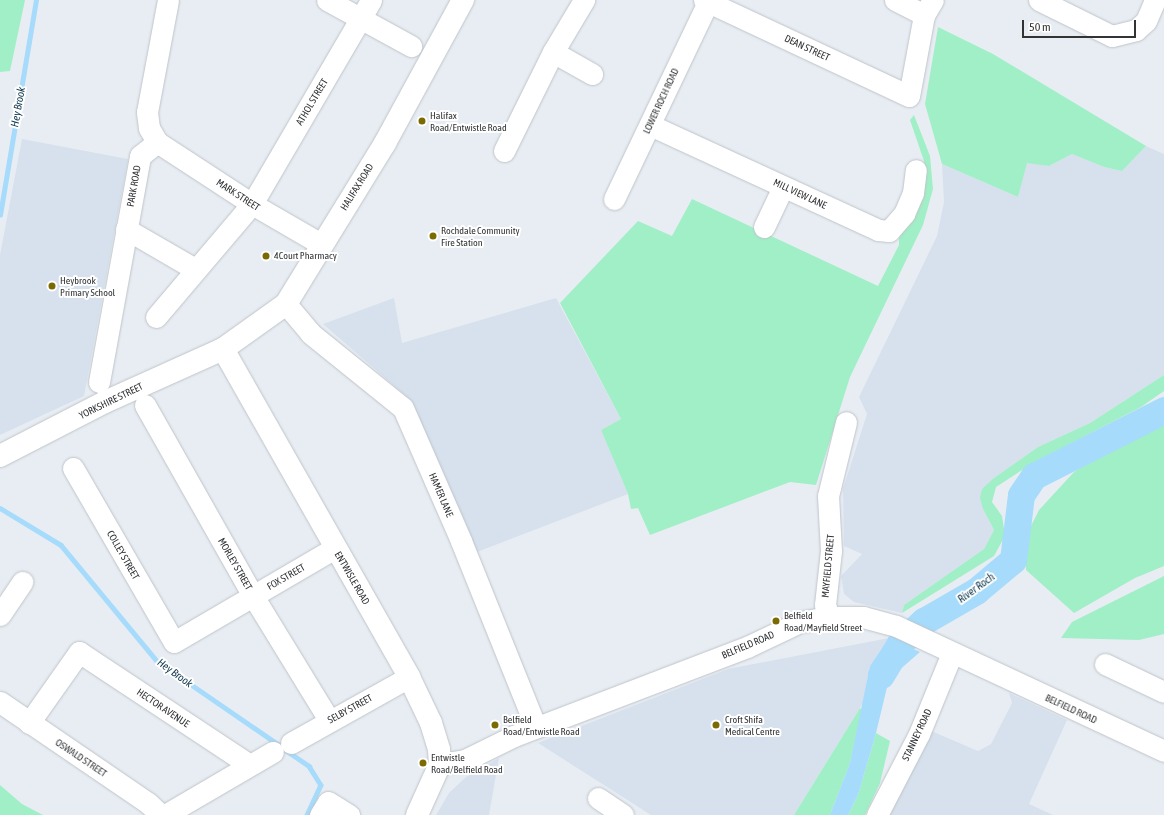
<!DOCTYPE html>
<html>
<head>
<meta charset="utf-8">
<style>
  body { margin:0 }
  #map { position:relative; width:1164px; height:815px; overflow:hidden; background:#e8edf3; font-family:"Asap Condensed",sans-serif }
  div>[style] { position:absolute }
  .built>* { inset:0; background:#d6e1ed }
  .green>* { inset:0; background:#a1efc6 }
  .water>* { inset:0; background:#a6dbfb }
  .stream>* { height:4.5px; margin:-2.25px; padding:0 2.25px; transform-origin:2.25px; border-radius:2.25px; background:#a6dbfb }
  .river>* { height:27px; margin:-13.5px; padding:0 13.5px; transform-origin:13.5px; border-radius:13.5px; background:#a6dbfb }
  .roads { filter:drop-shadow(0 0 1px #bec4c9) drop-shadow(0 0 1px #bec4c9) }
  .minor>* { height:21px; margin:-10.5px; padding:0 10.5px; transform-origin:10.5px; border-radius:10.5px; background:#fff }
  .major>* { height:22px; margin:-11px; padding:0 11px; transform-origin:11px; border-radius:11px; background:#fff }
  .highway>* { height:22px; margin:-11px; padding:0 11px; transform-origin:11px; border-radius:11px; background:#fff }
  .dots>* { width:11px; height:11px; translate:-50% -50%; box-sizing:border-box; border:2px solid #fff; border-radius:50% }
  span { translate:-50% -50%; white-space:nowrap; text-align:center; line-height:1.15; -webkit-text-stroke:4px #fff; paint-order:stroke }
  .street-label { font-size:10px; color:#313335 }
  .poi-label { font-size:10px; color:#313335 }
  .left { translate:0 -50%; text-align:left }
  .water-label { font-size:11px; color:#184056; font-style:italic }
  .scale { position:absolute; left:1022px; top:20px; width:114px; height:18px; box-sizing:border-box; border:2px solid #313335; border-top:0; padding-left:5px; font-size:12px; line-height:14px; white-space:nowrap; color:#313335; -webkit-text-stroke:3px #fff; paint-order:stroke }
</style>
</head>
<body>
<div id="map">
  <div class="built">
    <i style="clip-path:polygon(22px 139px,128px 159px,84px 396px,0 435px,0 255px)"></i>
    <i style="clip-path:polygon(1146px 146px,1164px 154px,1164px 375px,1090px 423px,1038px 447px,994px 478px,983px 509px,994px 530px,984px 549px,904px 605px,902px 613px,854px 602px,844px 594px,841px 576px,862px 554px,844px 546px,843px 489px,867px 414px,859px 397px,937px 236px,944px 202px,942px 164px,1018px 197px,1026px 162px,1049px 166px,1072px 154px,1104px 167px,1122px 171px)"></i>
    <i style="clip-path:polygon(394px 298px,402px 343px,556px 298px,621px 419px,601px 430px,628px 494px,477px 552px,407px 397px,323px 324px)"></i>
    <i style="clip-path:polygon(889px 638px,870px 666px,863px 703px,794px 815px,651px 815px,538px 743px,728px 669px)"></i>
    <i style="clip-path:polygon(1009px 693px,1067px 720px,1029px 804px,1053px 815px,889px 815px,929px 730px,978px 751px,991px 744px,1012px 703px)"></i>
    <i style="clip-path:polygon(499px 758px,489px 815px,436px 815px,449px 793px,466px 777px)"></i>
  </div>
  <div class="green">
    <i style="clip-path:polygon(0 0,25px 0,10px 71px,0 72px)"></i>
    <i style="clip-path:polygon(938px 27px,993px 54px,1146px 146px,1122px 171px,1104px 167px,1072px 154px,1049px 166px,1027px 163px,1018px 197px,942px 164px,925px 104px)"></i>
    <i style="clip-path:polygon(914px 115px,930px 156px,933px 189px,923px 225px,850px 377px,816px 485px,790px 482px,650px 535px,638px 508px,631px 509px,628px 494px,601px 430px,621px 419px,560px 303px,638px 221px,672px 236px,692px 199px,878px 286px,899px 245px,899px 234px,925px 175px,924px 161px,910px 120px)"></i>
    <i style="clip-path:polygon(1164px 375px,1164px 391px,1141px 407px,1033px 463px,996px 487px,992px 502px,1002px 516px,1005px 536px,994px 556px,902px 613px,904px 605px,984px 549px,994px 530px,983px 509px,980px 498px,982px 489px,994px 478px,1038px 447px,1090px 423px)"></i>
    <i style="clip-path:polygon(1164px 423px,1164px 566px,1135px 578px,1074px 613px,1026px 570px,1026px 536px,1039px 510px,1074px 472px,1106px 451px)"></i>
    <i style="clip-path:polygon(1164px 576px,1164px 634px,1139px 640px,1061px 638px,1072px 622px)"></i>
    <i style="clip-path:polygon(860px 708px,862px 710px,850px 763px,830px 815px,794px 815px)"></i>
    <i style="clip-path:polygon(876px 733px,890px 741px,880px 783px,865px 815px,848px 815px,858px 795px)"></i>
    <i style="clip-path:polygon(0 785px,22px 804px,43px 815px,0 815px)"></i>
  </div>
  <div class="water">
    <i style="clip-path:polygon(889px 638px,920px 652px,889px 679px,876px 733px,858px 795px,848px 815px,830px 815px,850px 763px,870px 666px)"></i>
  </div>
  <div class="stream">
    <i style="left:0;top:215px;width:218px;rotate:-80.5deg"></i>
    <i style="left:0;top:508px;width:71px;rotate:31.2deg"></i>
    <i style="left:61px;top:545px;width:151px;rotate:50.4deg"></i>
    <i style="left:157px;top:661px;width:148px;rotate:34.5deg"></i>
    <i style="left:287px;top:751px;width:27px;rotate:34deg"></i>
    <i style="left:309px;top:766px;width:22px;rotate:58deg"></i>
    <i style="left:321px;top:785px;width:33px;rotate:115deg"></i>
  </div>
  <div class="river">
    <i style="left:881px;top:675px;width:37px;rotate:-59deg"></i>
    <i style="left:900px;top:643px;width:33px;rotate:-43deg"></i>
    <i style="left:924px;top:621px;width:60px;rotate:-30deg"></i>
    <i style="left:976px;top:591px;width:48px;rotate:-40deg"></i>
    <i style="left:1013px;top:560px;width:65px;rotate:-83deg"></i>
    <i style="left:1021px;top:495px;width:23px;rotate:-56deg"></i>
    <i style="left:1034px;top:476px;width:146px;rotate:-26.9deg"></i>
  </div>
  <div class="roads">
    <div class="minor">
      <i style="left:168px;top:0;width:114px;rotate:100.6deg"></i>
      <i style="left:147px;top:112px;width:16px;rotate:83deg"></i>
      <i style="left:149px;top:128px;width:16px;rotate:60deg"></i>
      <i style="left:157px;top:142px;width:113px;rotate:33.1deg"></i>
      <i style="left:252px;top:204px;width:80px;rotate:30.1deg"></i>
      <i style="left:327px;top:0;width:96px;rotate:28.7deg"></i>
      <i style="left:704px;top:0;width:226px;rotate:25.1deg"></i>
      <i style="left:909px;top:96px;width:82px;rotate:-79.5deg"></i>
      <i style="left:924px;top:15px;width:17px;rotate:-59deg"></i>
      <i style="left:895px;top:0;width:33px;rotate:27deg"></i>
      <i style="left:1039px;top:0;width:81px;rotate:26.3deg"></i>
      <i style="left:1112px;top:36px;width:25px;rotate:-14deg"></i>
      <i style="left:1136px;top:30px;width:13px;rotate:-42deg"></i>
      <i style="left:1146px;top:21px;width:23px;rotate:-67deg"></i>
      <i style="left:553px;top:52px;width:45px;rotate:29.4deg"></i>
      <i style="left:650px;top:125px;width:251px;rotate:24.7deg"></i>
      <i style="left:878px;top:230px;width:11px;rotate:5deg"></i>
      <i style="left:889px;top:231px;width:23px;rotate:-49deg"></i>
      <i style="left:904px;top:214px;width:23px;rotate:-67deg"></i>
      <i style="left:913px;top:193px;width:23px;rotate:-83deg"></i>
      <i style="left:504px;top:151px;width:110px;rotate:-63.7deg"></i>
      <i style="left:553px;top:52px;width:61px;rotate:-59.2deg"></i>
      <i style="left:614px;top:199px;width:218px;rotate:-64.5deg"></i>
      <i style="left:764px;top:227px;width:44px;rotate:-64.6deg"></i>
      <i style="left:126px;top:229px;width:80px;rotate:30.1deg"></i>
      <i style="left:286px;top:304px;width:38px;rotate:50deg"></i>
      <i style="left:310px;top:333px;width:119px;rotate:38.9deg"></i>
      <i style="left:403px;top:408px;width:145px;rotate:66.4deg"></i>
      <i style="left:461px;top:541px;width:201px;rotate:68.1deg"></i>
      <i style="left:156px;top:317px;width:148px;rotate:-49.7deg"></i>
      <i style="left:252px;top:204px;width:236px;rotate:-59.7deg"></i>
      <i style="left:99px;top:382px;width:230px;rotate:-79.7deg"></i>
      <i style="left:140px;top:156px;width:22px;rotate:-39deg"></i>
      <i style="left:145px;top:405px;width:219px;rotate:60.5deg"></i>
      <i style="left:253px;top:596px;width:145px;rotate:58.5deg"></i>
      <i style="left:73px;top:468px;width:201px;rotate:59.9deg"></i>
      <i style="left:174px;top:642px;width:186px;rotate:-30.3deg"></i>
      <i style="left:0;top:615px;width:40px;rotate:-56deg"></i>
      <i style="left:829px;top:617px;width:13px;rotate:-108deg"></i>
      <i style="left:825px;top:605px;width:54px;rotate:-83.7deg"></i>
      <i style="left:831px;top:551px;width:55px;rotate:-93.1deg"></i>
      <i style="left:828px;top:496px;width:76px;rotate:-76.3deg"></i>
      <i style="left:1105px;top:664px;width:65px;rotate:25.4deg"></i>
      <i style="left:0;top:702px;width:179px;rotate:34.3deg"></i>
      <i style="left:148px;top:803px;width:18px;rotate:43deg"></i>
      <i style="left:29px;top:723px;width:87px;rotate:-54.8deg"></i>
      <i style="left:79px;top:652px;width:203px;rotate:33.5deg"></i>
      <i style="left:291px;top:743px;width:135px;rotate:-29.2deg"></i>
      <i style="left:440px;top:764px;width:25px;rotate:-9deg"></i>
      <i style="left:465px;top:760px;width:55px;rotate:-26.1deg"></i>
      <i style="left:514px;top:736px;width:249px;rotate:-20.9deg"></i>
      <i style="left:747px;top:647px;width:59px;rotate:-25.3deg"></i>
      <i style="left:800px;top:622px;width:29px;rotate:-10deg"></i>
      <i style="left:829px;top:617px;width:34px"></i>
      <i style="left:863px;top:617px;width:34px;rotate:15deg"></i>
      <i style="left:896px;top:626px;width:296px;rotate:25deg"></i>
      <i style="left:598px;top:798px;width:30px;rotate:34deg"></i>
      <i style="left:165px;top:815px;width:125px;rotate:-30.3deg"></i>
      <i style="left:320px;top:815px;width:15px;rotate:-58deg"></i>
      <i style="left:328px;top:802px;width:25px;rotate:32deg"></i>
      <i style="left:877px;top:815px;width:91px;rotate:-62.6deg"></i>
      <i style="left:919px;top:734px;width:87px;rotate:-67.8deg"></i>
    </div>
    <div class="major">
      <i style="left:223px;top:349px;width:377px;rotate:60.4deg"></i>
      <i style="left:409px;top:677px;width:51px;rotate:64.4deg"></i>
      <i style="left:431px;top:723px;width:28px;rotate:73deg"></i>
      <i style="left:439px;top:750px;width:14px;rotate:86deg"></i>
      <i style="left:440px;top:764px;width:56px;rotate:114.3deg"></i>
    </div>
    <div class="highway">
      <i style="left:0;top:456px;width:118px;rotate:-27.2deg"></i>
      <i style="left:105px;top:402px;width:129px;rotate:-24.2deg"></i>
      <i style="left:223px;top:349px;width:77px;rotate:-35.5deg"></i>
      <i style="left:286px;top:304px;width:189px;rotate:-58.4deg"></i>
      <i style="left:385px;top:143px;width:163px;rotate:-61.4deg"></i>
    </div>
  </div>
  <div class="dots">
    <i style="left:422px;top:121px;background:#7b6a02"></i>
    <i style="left:433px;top:236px;background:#7b6a02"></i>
    <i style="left:266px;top:256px;background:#7b6a02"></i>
    <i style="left:52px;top:286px;background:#7b6a02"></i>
    <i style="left:776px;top:621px;background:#7b6a02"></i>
    <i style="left:495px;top:725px;background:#7b6a02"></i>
    <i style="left:716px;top:725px;background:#7b6a02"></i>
    <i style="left:423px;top:763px;background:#7b6a02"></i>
  </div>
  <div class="street-label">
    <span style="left:807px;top:48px;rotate:25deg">DEAN STREET</span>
    <span style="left:661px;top:101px;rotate:-65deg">LOWER ROCH ROAD</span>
    <span style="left:312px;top:102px;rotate:-59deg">ATHOL STREET</span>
    <span style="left:134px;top:186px;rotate:-80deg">PARK ROAD</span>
    <span style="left:357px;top:187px;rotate:-58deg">HALIFAX ROAD</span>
    <span style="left:800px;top:194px;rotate:25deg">MILL VIEW LANE</span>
    <span style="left:238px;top:195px;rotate:33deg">MARK STREET</span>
    <span style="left:111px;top:401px;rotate:-26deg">YORKSHIRE STREET</span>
    <span style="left:441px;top:495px;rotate:67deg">HAMER LANE</span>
    <span style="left:123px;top:555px;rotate:60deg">COLLEY STREET</span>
    <span style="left:235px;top:564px;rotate:60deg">MORLEY STREET</span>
    <span style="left:828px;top:566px;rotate:-85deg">MAYFIELD STREET</span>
    <span style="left:286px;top:577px;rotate:-30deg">FOX STREET</span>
    <span style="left:352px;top:578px;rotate:60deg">ENTWISLE ROAD</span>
    <span style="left:748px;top:645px;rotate:-23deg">BELFIELD ROAD</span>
    <span style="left:163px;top:708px;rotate:34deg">HECTOR AVENUE</span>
    <span style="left:350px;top:709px;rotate:-29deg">SELBY STREET</span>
    <span style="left:1071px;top:709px;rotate:25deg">BELFIELD ROAD</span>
    <span style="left:917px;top:735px;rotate:-65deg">STANNEY ROAD</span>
    <span style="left:81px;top:758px;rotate:34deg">OSWALD STREET</span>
  </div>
  <div class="poi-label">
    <span class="left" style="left:430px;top:121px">Halifax<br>Road/Entwistle Road</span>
    <span class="left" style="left:441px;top:236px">Rochdale Community<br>Fire Station</span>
    <span class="left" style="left:274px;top:256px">4Court Pharmacy</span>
    <span class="left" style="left:60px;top:286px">Heybrook<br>Primary School</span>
    <span class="left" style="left:784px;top:621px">Belfield<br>Road/Mayfield Street</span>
    <span class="left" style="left:503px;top:725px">Belfield<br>Road/Entwistle Road</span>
    <span class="left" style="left:725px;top:725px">Croft Shifa<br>Medical Centre</span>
    <span class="left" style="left:431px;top:763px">Entwistle<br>Road/Belfield Road</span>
  </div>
  <div class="water-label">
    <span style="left:18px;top:107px;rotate:-80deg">Hey Brook</span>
    <span style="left:976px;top:588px;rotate:-36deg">River Roch</span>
    <span style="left:175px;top:673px;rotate:36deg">Hey Brook</span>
  </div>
  <div class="scale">50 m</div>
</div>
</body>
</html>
